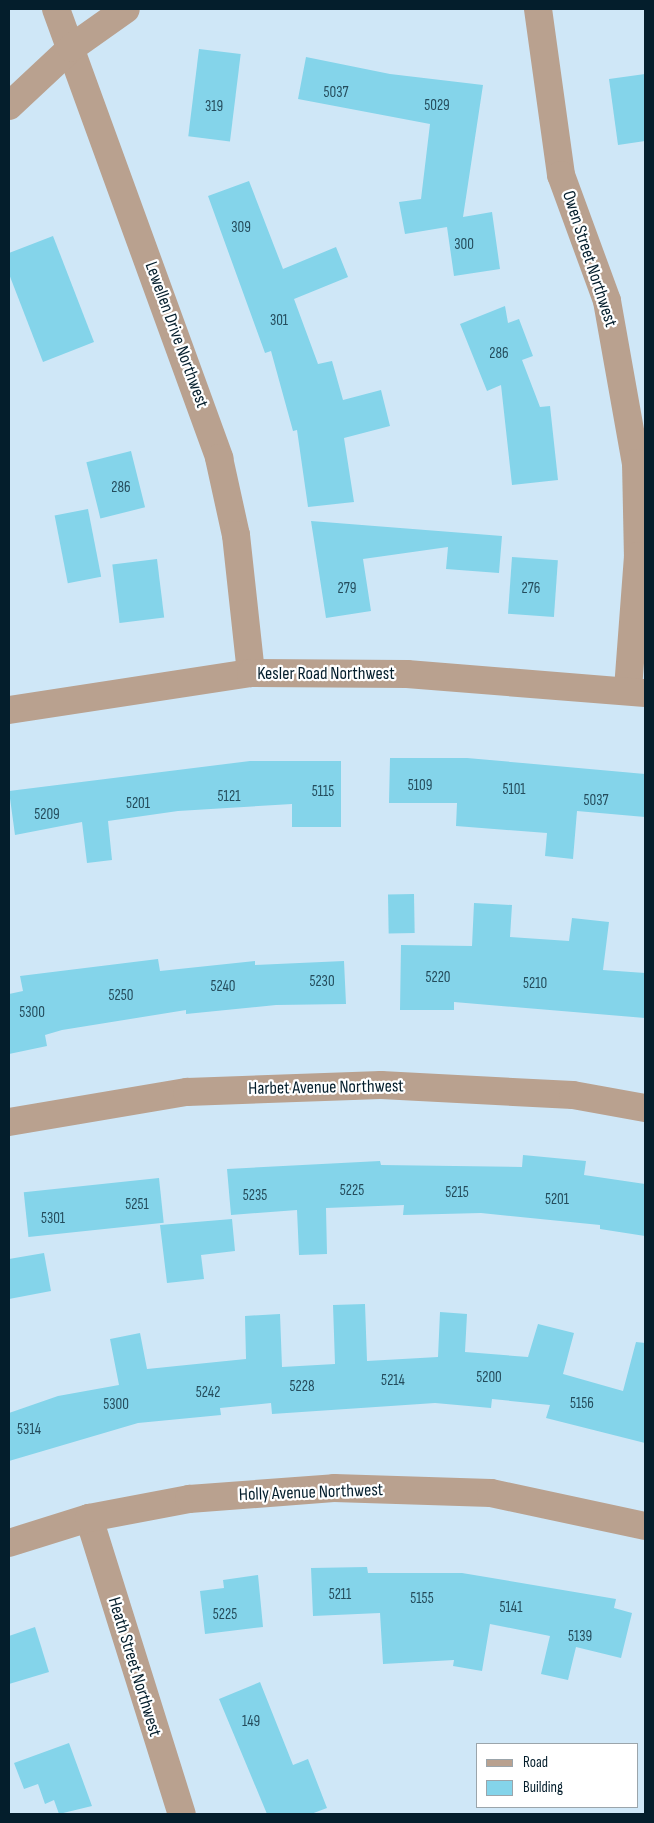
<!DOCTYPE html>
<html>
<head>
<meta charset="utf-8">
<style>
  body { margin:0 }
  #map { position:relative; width:654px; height:1823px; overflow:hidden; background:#cfe7f7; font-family:"Sofia Sans Condensed",sans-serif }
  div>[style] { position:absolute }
  .building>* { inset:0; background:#84d4ea; transform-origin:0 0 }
  .minor>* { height:28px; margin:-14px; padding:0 14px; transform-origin:14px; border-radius:14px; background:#b9a18f }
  span { translate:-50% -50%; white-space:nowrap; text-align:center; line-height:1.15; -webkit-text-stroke:4.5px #fff; paint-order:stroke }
  .number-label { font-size:15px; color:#244c5c }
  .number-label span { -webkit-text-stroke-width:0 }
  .street-label { font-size:18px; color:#041e2c }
  .frame { position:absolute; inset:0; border:10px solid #041e2c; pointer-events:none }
  .legend { position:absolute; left:476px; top:1743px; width:162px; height:65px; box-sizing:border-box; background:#fff; border:1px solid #9ba5ab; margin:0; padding:6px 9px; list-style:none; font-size:15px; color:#041e2c }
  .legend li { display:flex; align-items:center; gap:10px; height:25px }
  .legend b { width:25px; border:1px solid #9ba5ab }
</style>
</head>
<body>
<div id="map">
  <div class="building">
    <i style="left:199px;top:49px;width:42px;height:88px;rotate:7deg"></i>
    <i style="clip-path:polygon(306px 57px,390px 74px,483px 85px,463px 217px,492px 212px,500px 269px,454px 276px,447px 227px,405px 234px,399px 202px,421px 199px,430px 124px,298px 99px)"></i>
    <i style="clip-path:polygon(645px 74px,645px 141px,618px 145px,609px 79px)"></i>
    <i style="clip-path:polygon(249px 181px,283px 269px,336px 247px,348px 277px,294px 299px,318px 364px,332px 361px,343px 400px,381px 390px,390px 426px,344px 438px,354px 502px,308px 507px,297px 430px,293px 431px,271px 351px,265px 353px,208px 196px)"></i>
    <i style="clip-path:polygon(53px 236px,94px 342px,43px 362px,9px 274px,9px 253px)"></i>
    <i style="clip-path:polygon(505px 306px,508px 323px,519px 319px,533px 356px,522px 360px,540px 407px,550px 406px,558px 480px,512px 485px,501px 385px,487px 391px,460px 324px)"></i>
    <i style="left:131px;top:451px;width:58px;height:46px;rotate:76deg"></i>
    <i style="left:88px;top:509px;width:69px;height:34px;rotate:79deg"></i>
    <i style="clip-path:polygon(311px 521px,502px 536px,499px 573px,446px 569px,448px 547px,363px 559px,371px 611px,326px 618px)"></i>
    <i style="left:512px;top:557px;width:46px;height:57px;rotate:4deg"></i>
    <i style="left:157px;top:559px;width:59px;height:45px;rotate:83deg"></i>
    <i style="clip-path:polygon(390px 758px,467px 758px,645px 774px,645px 817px,577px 811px,573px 859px,545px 856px,547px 833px,456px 826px,457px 803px,389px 803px)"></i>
    <i style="clip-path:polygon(250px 761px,341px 761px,341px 827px,292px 827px,292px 804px,178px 811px,108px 821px,112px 860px,87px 863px,82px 822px,15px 835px,9px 791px)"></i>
    <i style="left:414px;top:894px;width:39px;height:26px;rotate:89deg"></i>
    <i style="clip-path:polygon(474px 903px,512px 905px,510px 937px,569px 941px,572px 918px,609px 922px,603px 970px,645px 973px,645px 1018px,454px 1002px,454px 1010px,400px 1010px,401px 945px,472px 946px)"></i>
    <i style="clip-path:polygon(158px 959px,160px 971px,255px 961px,255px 965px,344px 961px,346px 1004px,276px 1005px,186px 1014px,186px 1010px,62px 1030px,45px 1035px,47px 1046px,9px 1054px,9px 994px,23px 991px,20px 976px)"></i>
    <i style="clip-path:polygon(523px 1155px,586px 1161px,584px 1175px,645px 1184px,645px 1236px,600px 1229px,600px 1225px,481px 1213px,403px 1215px,404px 1205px,326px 1208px,327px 1254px,299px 1255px,297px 1210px,231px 1215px,227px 1169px,380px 1161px,381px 1165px,522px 1167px)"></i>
    <i style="left:159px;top:1178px;width:45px;height:136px;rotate:84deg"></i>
    <i style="clip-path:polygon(232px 1219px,235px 1251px,201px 1255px,204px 1279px,167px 1283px,160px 1225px)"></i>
    <i style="clip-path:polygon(44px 1253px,51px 1291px,9px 1299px,9px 1259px)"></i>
    <i style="clip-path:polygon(365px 1304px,367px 1361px,438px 1357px,440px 1312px,467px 1314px,465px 1352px,528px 1357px,538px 1324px,574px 1333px,563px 1374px,623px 1391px,636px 1342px,645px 1343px,645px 1443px,546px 1418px,550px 1405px,492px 1399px,491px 1408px,435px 1403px,272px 1414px,271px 1403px,220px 1408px,221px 1415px,138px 1423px,9px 1461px,9px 1413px,58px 1396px,119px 1385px,110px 1339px,140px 1333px,147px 1369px,246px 1359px,245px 1316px,280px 1314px,282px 1367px,335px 1364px,333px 1305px)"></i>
    <i style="clip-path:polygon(367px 1567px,368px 1573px,462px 1573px,616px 1599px,614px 1608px,632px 1613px,621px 1658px,576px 1647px,568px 1680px,541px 1674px,550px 1636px,490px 1624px,482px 1671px,453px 1666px,454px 1660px,383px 1664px,380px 1613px,313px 1616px,311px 1568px)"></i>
    <i style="clip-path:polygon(258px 1575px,263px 1627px,205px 1634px,200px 1591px,224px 1588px,223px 1580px)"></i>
    <i style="clip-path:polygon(35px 1627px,49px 1672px,9px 1684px,9px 1636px)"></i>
    <i style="clip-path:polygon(260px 1682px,293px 1765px,308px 1759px,327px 1808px,311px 1814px,267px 1814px,219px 1699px)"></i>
    <i style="clip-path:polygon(69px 1743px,92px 1806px,59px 1814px,54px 1800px,45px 1804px,38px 1784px,24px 1789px,14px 1763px)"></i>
  </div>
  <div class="minor">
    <i style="left:56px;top:9px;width:478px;rotate:70deg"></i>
    <i style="left:219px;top:458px;width:79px;rotate:77.6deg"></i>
    <i style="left:236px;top:535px;width:139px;rotate:83.8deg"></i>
    <i style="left:538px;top:9px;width:168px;rotate:82.1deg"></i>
    <i style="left:561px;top:175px;width:134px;rotate:69.9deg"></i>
    <i style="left:607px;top:301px;width:165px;rotate:79.9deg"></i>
    <i style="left:636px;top:463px;width:93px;rotate:88.8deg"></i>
    <i style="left:638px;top:556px;width:134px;rotate:94.3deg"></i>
    <i style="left:9px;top:106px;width:85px;rotate:-43.1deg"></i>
    <i style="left:71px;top:48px;width:67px;rotate:-35.3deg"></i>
    <i style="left:9px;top:710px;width:245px;rotate:-8.7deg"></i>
    <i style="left:251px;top:673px;width:156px;rotate:0.4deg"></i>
    <i style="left:407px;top:674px;width:239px;rotate:4.6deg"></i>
    <i style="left:9px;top:1122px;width:181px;rotate:-9.6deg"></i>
    <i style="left:187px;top:1092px;width:194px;rotate:-2.1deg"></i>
    <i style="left:381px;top:1085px;width:192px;rotate:3deg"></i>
    <i style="left:573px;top:1095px;width:73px;rotate:10.2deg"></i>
    <i style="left:89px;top:1518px;width:310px;rotate:72.6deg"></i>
    <i style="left:9px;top:1543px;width:84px;rotate:-17.4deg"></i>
    <i style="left:89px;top:1518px;width:102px;rotate:-10.8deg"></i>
    <i style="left:189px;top:1499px;width:145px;rotate:-4.3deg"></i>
    <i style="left:334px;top:1488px;width:157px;rotate:1.8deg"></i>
    <i style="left:491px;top:1493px;width:157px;rotate:12.1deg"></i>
  </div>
  <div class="number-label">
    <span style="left:336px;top:93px">5037</span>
    <span style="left:437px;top:106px">5029</span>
    <span style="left:214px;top:107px">319</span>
    <span style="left:241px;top:228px">309</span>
    <span style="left:464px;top:245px">300</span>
    <span style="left:279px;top:321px">301</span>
    <span style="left:499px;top:354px">286</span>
    <span style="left:121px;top:488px">286</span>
    <span style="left:347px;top:589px">279</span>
    <span style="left:531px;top:589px">276</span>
    <span style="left:420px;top:786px">5109</span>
    <span style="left:514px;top:790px">5101</span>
    <span style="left:323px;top:792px">5115</span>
    <span style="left:229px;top:797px">5121</span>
    <span style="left:596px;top:801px">5037</span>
    <span style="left:138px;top:804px">5201</span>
    <span style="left:47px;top:815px">5209</span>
    <span style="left:438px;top:978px">5220</span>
    <span style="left:322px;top:982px">5230</span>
    <span style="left:535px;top:984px">5210</span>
    <span style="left:223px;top:987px">5240</span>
    <span style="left:121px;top:996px">5250</span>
    <span style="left:32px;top:1013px">5300</span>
    <span style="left:352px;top:1191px">5225</span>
    <span style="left:457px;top:1193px">5215</span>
    <span style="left:255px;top:1196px">5235</span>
    <span style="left:557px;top:1200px">5201</span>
    <span style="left:137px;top:1205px">5251</span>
    <span style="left:53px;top:1219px">5301</span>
    <span style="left:489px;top:1378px">5200</span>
    <span style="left:393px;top:1381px">5214</span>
    <span style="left:302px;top:1387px">5228</span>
    <span style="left:208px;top:1393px">5242</span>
    <span style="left:582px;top:1404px">5156</span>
    <span style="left:116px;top:1405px">5300</span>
    <span style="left:29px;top:1430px">5314</span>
    <span style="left:340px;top:1595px">5211</span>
    <span style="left:422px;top:1599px">5155</span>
    <span style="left:511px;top:1608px">5141</span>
    <span style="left:225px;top:1615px">5225</span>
    <span style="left:580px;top:1637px">5139</span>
    <span style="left:251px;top:1722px">149</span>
  </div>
  <div class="street-label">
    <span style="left:589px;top:259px;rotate:72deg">Owen Street Northwest</span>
    <span style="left:176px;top:335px;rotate:70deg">Lewellen Drive Northwest</span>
    <span style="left:326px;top:674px">Kesler Road Northwest</span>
    <span style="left:326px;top:1088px;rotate:-1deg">Harbet Avenue Northwest</span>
    <span style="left:311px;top:1493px;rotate:-2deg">Holly Avenue Northwest</span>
    <span style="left:134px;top:1667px;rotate:73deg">Heath Street Northwest</span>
  </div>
  <div class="frame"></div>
  <ul class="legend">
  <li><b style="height:6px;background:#b9a18f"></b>Road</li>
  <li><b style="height:14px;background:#84d4ea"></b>Building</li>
  </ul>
</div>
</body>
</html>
